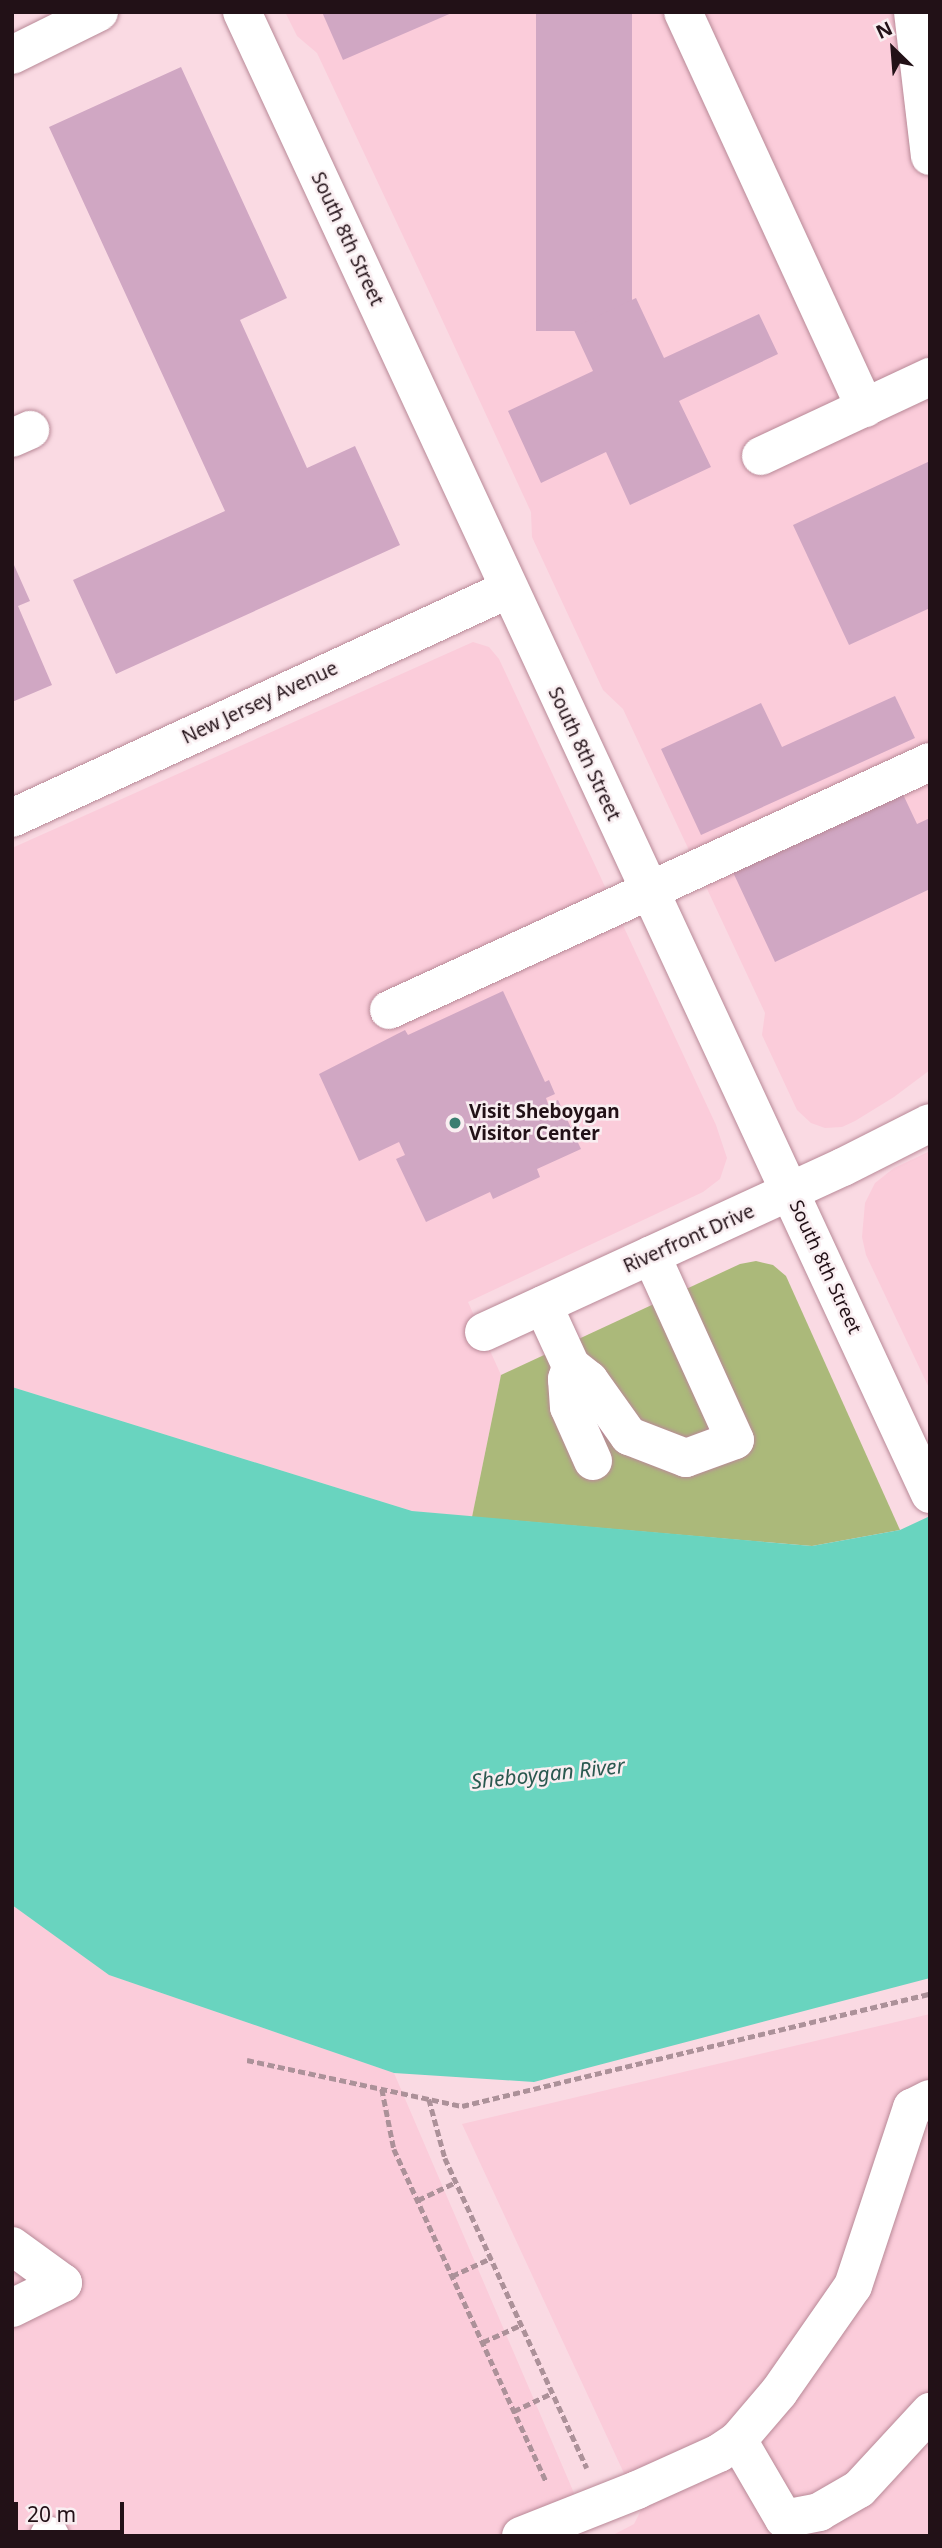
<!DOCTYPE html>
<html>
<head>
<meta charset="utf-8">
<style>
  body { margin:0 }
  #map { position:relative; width:942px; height:2548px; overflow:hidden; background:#fadae3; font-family:"Noto Sans",sans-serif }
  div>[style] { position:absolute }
  .built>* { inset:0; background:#fbccda }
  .green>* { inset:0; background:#abb97a }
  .water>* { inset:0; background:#69d4bf }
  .building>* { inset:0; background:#d0a7c3; transform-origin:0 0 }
  .path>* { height:4.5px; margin-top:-2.25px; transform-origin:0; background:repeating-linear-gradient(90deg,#ac9199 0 7px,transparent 0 10.5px) }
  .roads { filter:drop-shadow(0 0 2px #b88997) drop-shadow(0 0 2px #b88997) }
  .minor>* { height:38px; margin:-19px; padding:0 19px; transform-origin:19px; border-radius:19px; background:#fff }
  .major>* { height:38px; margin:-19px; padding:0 19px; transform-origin:19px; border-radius:19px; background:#fff }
  .dots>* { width:19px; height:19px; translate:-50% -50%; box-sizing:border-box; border:4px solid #f9eef1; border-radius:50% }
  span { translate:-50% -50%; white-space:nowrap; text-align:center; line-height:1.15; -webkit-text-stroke:5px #f9eef1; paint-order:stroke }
  .street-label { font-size:19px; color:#221117 }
  .poi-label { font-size:19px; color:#221117; font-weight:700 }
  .left { translate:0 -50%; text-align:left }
  .water-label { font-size:21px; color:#2b5950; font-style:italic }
  .frame { position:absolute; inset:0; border:14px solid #221117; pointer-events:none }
  .north { position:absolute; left:858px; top:14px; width:70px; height:70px; -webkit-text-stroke:5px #f9eef1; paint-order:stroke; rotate:335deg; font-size:19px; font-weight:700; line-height:28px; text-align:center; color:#221117 }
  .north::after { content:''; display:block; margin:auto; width:24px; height:32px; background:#221117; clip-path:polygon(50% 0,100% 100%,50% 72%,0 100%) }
  .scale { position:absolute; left:14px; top:2502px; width:110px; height:32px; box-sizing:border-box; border:4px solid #221117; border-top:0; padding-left:9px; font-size:21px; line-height:24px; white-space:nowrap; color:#221117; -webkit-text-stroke:5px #f9eef1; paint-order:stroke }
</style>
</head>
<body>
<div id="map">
  <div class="built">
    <i style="clip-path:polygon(285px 12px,930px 12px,930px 1070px,894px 1097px,855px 1121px,842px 1127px,825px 1128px,811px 1123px,797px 1110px,762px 1035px,765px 1013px,623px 709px,603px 690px,532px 537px,531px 512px,427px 287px,317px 53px,297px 36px)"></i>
    <i style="clip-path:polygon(473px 642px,489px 647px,499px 659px,716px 1125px,727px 1158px,720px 1179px,703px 1192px,468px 1302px,501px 1375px,472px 1517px,412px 1511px,12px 1387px,12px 848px)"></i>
    <i style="clip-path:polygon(930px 1151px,930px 1390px,866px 1255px,862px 1237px,865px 1203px,875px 1183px,894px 1168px)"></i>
    <i style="clip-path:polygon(12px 1905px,109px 1975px,394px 2073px,583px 2514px,525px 2536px,12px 2536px)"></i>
    <i style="clip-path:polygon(930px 2014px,930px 2536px,611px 2536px,634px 2524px,641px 2510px,462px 2124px)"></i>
  </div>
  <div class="green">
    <i style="clip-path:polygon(756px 1261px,773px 1265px,786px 1276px,900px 1530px,812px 1546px,472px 1517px,501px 1375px,740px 1264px)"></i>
  </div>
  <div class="water">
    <i style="clip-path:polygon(12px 1387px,412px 1511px,812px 1546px,900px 1530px,930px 1516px,930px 1978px,534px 2082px,394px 2073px,109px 1975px,12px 1905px)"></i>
  </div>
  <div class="building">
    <i style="clip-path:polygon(322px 12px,454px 12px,343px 60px)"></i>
    <i style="left:536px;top:12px;width:96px;height:319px"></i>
    <i style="clip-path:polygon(181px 67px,287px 298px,240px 320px,307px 468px,355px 446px,400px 545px,116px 674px,73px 580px,225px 511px,49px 127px)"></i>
    <i style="clip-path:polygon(636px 298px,664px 358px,759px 314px,778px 354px,679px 401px,711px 467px,630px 505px,606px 452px,541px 483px,508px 411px,593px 371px,573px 328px)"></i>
    <i style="clip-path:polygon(930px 461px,930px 608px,849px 645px,793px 525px)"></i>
    <i style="clip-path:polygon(14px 565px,30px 601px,18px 606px,52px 685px,12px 702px)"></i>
    <i style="clip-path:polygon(895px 696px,915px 738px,701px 835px,661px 749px,761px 703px,782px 747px)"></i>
    <i style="clip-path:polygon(900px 788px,917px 824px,930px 818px,930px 889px,775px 962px,731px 868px)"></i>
    <i style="clip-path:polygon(503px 991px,545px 1082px,549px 1080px,555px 1094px,546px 1098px,548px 1104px,558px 1100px,581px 1149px,537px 1169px,540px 1177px,493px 1199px,490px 1192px,426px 1222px,396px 1159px,405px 1155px,399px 1142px,359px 1161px,319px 1074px,405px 1030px,408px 1035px)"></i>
  </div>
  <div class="path">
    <i style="left:247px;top:2060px;width:220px;rotate:12.1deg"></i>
    <i style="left:462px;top:2106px;width:481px;rotate:-13.5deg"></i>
    <i style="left:382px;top:2089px;width:61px;rotate:78.7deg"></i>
    <i style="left:394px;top:2149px;width:367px;rotate:65.4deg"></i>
    <i style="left:429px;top:2099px;width:61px;rotate:74.8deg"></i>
    <i style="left:445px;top:2158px;width:341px;rotate:65.4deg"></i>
    <i style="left:418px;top:2200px;width:42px;rotate:-25.3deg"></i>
    <i style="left:452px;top:2276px;width:43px;rotate:-24.8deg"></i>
    <i style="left:483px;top:2342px;width:42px;rotate:-24.1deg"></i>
    <i style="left:514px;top:2411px;width:42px;rotate:-25.3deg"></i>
  </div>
  <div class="roads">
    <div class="minor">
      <i style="left:683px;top:12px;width:436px;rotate:65.3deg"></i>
      <i style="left:913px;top:12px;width:145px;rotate:83.3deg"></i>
      <i style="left:12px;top:55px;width:97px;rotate:-26.3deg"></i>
      <i style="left:12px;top:438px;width:20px;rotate:-24deg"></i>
      <i style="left:761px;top:456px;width:187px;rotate:-25.1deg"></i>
      <i style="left:12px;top:818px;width:547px;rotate:-24.74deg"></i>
      <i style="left:389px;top:1010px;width:595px;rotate:-24.63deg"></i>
      <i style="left:543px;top:1305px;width:67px;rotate:65.3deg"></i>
      <i style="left:571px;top:1366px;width:23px;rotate:38deg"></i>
      <i style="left:589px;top:1380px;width:69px;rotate:54.5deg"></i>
      <i style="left:629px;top:1436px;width:61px;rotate:21.1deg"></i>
      <i style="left:686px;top:1458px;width:52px;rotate:-20.2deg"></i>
      <i style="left:735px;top:1440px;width:203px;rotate:-114.4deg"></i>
      <i style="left:484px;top:1332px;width:395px;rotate:-24.7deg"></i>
      <i style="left:843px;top:1167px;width:97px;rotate:-26.8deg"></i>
      <i style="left:571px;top:1366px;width:14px;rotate:107deg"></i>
      <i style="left:567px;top:1379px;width:28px;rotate:86deg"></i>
      <i style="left:569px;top:1407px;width:59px;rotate:66deg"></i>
      <i style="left:12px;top:2246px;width:63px;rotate:36deg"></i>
      <i style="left:63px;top:2283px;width:57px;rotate:153.9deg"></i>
      <i style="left:738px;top:2440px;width:91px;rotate:59.8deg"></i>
      <i style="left:784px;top:2519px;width:36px;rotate:-11deg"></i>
      <i style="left:819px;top:2512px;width:46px;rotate:-29.9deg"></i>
      <i style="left:859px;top:2489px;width:105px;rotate:-47.3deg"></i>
      <i style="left:49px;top:2536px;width:1px"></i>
      <i style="left:521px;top:2536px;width:125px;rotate:-21.6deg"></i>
      <i style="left:637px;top:2490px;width:90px;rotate:-24.3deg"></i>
      <i style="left:719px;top:2453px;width:23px;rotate:-34deg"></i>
      <i style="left:738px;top:2440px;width:63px;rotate:-49.5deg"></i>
      <i style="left:779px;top:2392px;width:129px;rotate:-55.1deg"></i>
      <i style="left:853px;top:2286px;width:188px;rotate:-71.7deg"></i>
      <i style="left:912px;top:2108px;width:20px;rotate:-27deg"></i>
    </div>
    <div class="major">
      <i style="left:242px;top:12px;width:1634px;rotate:65.1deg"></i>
    </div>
  </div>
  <div class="dots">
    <i style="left:455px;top:1123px;background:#3a7d70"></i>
  </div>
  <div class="street-label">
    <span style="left:347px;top:239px;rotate:65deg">South 8th Street</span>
    <span style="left:260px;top:703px;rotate:-25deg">New Jersey Avenue</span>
    <span style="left:584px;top:754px;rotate:65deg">South 8th Street</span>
    <span style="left:689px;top:1239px;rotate:-24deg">Riverfront Drive</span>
    <span style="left:825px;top:1267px;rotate:65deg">South 8th Street</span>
  </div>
  <div class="poi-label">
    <span class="left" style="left:469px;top:1123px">Visit Sheboygan<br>Visitor Center</span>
  </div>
  <div class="water-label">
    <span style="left:548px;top:1773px;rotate:-6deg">Sheboygan River</span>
  </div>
  <div class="frame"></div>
  <div class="north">N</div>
  <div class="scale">20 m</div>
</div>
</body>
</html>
